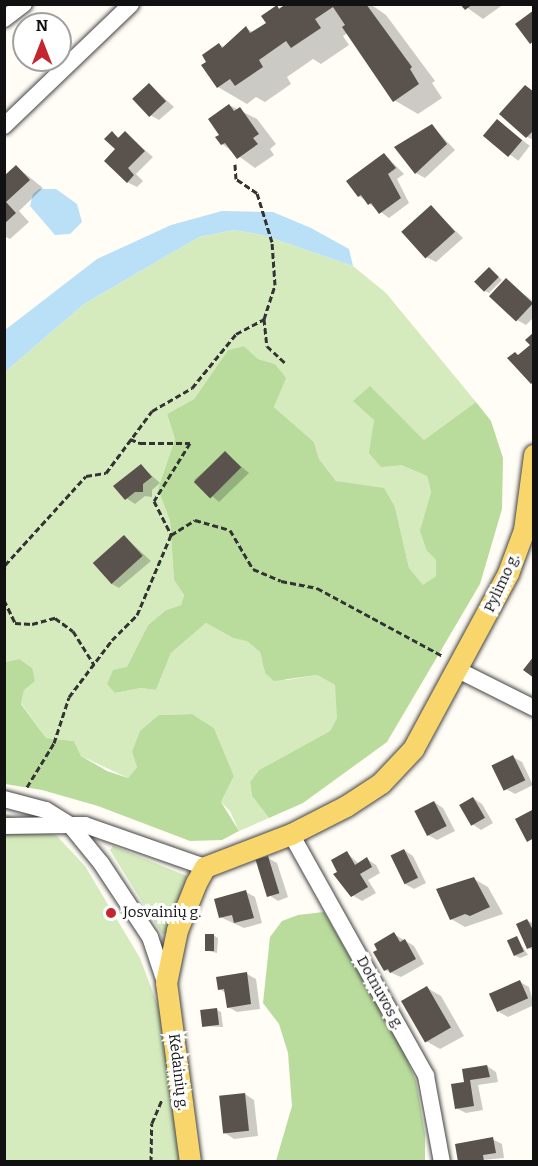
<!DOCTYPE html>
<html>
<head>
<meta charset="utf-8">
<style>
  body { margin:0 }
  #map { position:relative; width:538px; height:1166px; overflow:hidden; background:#fffdf5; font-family:Bitter,serif }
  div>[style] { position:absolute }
  .green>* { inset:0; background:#d5ebbd }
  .forest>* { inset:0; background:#b9dc9c }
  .water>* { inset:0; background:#b9e0f7 }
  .shadow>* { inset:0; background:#0003; transform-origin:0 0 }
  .building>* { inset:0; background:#5a524d; transform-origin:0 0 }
  .path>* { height:3px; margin-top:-1.5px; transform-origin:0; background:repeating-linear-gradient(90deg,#333 0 6px,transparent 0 9px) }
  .roads { filter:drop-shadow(0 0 2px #444) drop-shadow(0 0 2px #444) }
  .minor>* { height:16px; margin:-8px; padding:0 8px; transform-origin:8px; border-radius:8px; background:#fff }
  .major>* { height:21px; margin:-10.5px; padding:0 10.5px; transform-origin:10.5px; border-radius:10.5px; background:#f9d66b }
  .dots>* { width:16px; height:16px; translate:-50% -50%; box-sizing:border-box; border:3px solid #fff; border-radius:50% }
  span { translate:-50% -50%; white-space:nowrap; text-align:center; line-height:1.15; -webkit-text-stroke:6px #fff; paint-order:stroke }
  .street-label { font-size:15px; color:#111 }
  .poi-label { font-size:15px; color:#111 }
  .left { translate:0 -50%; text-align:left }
  .frame { position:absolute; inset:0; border:6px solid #111; pointer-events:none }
  .north { position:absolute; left:12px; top:12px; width:60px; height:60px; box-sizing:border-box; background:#fff; border:2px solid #a0a0a0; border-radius:50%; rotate:0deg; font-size:16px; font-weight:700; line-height:24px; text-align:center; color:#111 }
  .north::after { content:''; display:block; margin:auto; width:21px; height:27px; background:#c4262e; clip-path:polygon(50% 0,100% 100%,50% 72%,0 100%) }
</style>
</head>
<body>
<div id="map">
  <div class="green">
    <i style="clip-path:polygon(234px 230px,263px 235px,353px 266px,386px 293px,476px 402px,424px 440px,370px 387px,365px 410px,374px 420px,373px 434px,401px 465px,427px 476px,431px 492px,426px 511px,427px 551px,436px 560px,436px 576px,423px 586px,409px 568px,395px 507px,358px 485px,336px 481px,319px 459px,314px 442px,274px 407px,285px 378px,275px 364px,258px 359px,244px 346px,228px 350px,194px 399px,167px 414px,175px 439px,158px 489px,170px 521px,174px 580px,184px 595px,181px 605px,166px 610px,148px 625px,115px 693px,141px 688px,156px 690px,171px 653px,206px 623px,233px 638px,247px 640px,260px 652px,265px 673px,287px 680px,317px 675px,335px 685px,338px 700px,337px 718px,330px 731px,259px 770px,250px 782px,252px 796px,269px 818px,239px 831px,230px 811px,221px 802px,234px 776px,214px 728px,192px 714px,159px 715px,132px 752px,137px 767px,128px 778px,81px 756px,74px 741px,46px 738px,21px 703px,24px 690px,19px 659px,5px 662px,5px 372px,84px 304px,199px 237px)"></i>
    <i style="clip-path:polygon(4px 813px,57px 836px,85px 866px,140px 958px,161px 1014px,179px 1161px,5px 1161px)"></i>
    <i style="clip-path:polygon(113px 846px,187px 876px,167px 933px,162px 934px,110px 850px)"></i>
  </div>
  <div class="forest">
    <i style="clip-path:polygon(244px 346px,258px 359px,275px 364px,286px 378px,274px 407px,314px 442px,319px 459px,336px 481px,384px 488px,395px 507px,409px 568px,423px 585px,436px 576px,436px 560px,427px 551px,420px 531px,431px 492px,427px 476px,401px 465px,381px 467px,369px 453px,374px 420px,353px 401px,370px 386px,424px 440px,476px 402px,491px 421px,503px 458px,502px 509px,480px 584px,387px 742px,303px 803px,269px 818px,252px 796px,250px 782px,259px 770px,330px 731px,337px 718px,335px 685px,317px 675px,274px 681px,265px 673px,260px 652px,247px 641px,233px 638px,206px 623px,171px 653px,156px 690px,141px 688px,115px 693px,107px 684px,113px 670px,127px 667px,148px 625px,166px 610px,181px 605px,184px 595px,174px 580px,170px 521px,158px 489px,175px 439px,167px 414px,194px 399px,228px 350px)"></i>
    <i style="clip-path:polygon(19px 659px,32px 668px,35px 681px,24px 690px,21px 704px,46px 738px,74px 741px,81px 756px,107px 771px,128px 778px,137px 767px,132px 752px,140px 731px,159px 715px,192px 714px,214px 728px,234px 776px,221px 802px,239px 831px,222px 840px,190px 841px,98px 806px,42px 790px,5px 784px,5px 662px)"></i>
    <i style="clip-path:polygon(324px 912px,401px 1046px,416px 1081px,425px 1134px,425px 1161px,276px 1161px,292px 1106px,288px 1053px,279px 1024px,263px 1003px,270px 937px,282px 921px,298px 915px)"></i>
  </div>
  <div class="water">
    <i style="clip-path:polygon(39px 189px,56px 189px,77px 204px,82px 222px,70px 234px,55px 235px,30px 206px,33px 194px)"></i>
    <i style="clip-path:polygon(222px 211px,273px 212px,311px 228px,349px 249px,353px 266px,263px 235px,234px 230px,199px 237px,84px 304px,5px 372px,5px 330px,97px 259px,171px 225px)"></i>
  </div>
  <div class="shadow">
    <i style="clip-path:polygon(287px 4px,370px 4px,376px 8px,386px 15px,435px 81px,432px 83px,442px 98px,418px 114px,394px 100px,348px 33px,343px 36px,349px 45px,321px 64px,313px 59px,287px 77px,291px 84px,265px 102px,256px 97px,247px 104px,218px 87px,219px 44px,225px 48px,246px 28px,254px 33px,268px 23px,263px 16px)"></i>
    <i style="clip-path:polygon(462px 4px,500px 4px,501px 6px,483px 19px)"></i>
    <i style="clip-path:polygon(150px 85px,174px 107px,159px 120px,150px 115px)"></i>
    <i style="clip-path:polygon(525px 87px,534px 92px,534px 140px,527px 137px)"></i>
    <i style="clip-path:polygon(229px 105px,257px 119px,276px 144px,270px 149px,274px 155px,255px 168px,222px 144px)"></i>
    <i style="left:497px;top:121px;width:41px;height:19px;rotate:37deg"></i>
    <i style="clip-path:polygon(432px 126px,455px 150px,425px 178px,416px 173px,396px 147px)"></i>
    <i style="clip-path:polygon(112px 133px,120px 138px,125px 133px,153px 157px,136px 174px,143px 181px,137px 187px,127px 182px)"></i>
    <i style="clip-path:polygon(384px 154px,404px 174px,397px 179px,409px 203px,389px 218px,359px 196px)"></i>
    <i style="clip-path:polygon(17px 167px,43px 188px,19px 211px,29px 222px,10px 239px,4px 236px,4px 178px)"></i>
    <i style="clip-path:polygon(431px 207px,463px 238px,436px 262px,426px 257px)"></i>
    <i style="clip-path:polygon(493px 272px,502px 280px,489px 293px,485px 291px)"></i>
    <i style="clip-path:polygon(506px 280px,534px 302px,534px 317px,526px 325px,517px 320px)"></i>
    <i style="clip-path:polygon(225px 453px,249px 473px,219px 502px,194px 480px)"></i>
    <i style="clip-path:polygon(141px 466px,160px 483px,152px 490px,152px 497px,145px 496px,135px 504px,126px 498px)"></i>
    <i style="clip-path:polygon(125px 537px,151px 561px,119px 588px,110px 583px)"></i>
    <i style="clip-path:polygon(513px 757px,522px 762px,533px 785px,515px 794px,506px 789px)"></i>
    <i style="clip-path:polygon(473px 798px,482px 804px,493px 823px,481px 830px,472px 824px)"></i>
    <i style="clip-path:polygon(434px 802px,443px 808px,455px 831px,437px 840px,428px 835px)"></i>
    <i style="clip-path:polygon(404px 850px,413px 856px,426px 883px,414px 889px,405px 884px)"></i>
    <i style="clip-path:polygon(347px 853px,359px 864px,367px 859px,376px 865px,380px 873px,368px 880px,376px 893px,362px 901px,352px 895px,339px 872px)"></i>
    <i style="clip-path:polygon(268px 858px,277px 863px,288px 897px,278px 901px,269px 895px)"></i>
    <i style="clip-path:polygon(474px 879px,488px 887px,503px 914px,465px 927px,451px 919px)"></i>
    <i style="clip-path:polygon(246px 892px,255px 897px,262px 923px,244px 928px,220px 917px)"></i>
    <i style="clip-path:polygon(527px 920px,534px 924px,534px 951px,529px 948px)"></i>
    <i style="clip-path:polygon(394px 934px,414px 946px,424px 964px,401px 977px,385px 970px)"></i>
    <i style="clip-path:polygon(213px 935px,218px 938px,217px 953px,205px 950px)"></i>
    <i style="clip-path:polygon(517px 938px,528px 955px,520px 958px,516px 956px)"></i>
    <i style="clip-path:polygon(247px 974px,256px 979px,260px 1009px,237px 1012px,228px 1007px,226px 993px,219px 989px)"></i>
    <i style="clip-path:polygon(520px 982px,529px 987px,534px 1005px,508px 1017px,499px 1012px)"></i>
    <i style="clip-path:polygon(427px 988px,441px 996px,464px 1036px,440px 1049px,426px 1041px)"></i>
    <i style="clip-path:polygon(217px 1010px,221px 1012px,223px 1027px,203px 1026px)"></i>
    <i style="clip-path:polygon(487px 1066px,496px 1072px,498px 1082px,478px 1085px,483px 1110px,466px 1113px,456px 1108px,466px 1083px,463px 1071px)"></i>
    <i style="clip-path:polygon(245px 1094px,254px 1100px,258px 1136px,234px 1139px,225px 1133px)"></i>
    <i style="clip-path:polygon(492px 1139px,502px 1144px,504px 1158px,460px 1162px)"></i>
  </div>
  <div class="building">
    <i style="clip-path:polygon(286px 4px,366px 4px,412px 67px,410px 69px,419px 84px,393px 102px,342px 27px,345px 25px,333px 7px,315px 19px,321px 28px,291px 48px,286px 41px,259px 60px,263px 67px,235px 86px,230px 79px,217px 88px,201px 65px,206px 62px,202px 55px,219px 43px,222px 48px,246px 26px,250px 33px,266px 23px,261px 16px,277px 5px,279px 9px)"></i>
    <i style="clip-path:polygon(460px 4px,473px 4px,465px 10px)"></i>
    <i style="clip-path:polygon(534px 10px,534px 41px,530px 44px,515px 24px)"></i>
    <i style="left:149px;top:83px;width:25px;height:23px;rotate:47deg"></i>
    <i style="clip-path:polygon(525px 85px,534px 92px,534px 130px,526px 138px,499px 114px)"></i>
    <i style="clip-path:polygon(229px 104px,234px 111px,240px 107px,259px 134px,253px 138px,258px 144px,237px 159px,225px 143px,221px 145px,215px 137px,219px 135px,208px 119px)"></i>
    <i style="left:497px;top:119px;width:33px;height:22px;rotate:40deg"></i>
    <i style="clip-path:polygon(432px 124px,447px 144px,415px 174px,394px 147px)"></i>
    <i style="clip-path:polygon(112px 131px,118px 138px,125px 131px,145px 151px,128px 168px,134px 175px,127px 183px,104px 161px,115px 149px,104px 139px)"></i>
    <i style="clip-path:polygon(384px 153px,396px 168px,388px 174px,401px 198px,379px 214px,371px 203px,368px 205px,361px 195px,358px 197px,346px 181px)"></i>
    <i style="clip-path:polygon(16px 165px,30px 180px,6px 202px,16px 213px,4px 224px,4px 176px)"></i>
    <i style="left:431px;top:205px;width:36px;height:40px;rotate:48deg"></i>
    <i style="left:489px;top:267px;width:14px;height:21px;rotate:45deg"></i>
    <i style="left:506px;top:278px;width:37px;height:25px;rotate:43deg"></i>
    <i style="clip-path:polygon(534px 332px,534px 381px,531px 384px,507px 358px,515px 352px,518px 355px,530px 345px,525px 340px)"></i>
    <i style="left:225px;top:451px;width:23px;height:44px;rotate:45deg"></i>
    <i style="clip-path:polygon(141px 464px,152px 477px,143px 484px,143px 492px,135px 492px,125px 500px,113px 486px)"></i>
    <i style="left:124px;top:535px;width:28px;height:42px;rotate:48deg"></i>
    <i style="clip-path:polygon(534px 656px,534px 678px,523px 670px)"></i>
    <i style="left:513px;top:755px;width:28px;height:24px;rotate:64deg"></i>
    <i style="left:473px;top:797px;width:24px;height:16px;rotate:60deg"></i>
    <i style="left:434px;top:801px;width:28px;height:22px;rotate:63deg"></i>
    <i style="clip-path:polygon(534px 809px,534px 838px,527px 842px,515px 819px)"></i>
    <i style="left:404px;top:849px;width:32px;height:15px;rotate:64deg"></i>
    <i style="clip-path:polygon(347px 851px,355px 865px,367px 857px,372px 867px,360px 874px,368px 887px,351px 897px,333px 874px,337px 872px,331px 860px)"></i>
    <i style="left:268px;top:856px;width:39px;height:13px;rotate:73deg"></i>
    <i style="clip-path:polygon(474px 877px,490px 907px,470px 916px,465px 914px,450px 920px,436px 889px)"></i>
    <i style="clip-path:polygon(246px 890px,254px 918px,234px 923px,232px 915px,219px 918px,214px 899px)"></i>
    <i style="clip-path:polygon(527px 919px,534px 932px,534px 946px,527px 949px,516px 924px)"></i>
    <i style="clip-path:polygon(394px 932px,400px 942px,405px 939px,416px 959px,390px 973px,388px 969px,384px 971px,373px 952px,377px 950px,374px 944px)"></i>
    <i style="left:205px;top:934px;width:9px;height:17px"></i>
    <i style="left:517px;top:936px;width:17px;height:11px;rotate:66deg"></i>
    <i style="clip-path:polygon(247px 972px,251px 1004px,227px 1008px,224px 989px,218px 990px,216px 977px)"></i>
    <i style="left:520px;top:980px;width:20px;height:34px;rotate:66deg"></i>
    <i style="left:427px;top:986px;width:48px;height:30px;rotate:60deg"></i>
    <i style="left:217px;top:1008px;width:17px;height:17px;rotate:83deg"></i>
    <i style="clip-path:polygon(487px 1065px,490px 1077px,470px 1080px,474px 1106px,455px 1109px,451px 1084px,464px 1082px,462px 1069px)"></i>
    <i style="left:245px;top:1093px;width:38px;height:26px;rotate:84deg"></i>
    <i style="clip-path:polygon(493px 1137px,496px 1153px,483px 1155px,484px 1162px,458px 1162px,455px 1144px)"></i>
  </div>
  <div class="path">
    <i style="left:264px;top:319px;width:27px;rotate:84deg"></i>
    <i style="left:267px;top:346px;width:26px;rotate:43deg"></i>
    <i style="left:130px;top:439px;width:11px;rotate:22deg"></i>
    <i style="left:140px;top:443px;width:50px"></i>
    <i style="left:190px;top:443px;width:68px;rotate:121.8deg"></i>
    <i style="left:154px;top:501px;width:38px;rotate:63deg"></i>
    <i style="left:4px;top:573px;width:8px;rotate:-83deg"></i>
    <i style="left:5px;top:565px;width:120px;rotate:-47.7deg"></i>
    <i style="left:86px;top:476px;width:20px;rotate:-9deg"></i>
    <i style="left:106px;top:473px;width:77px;rotate:-53.4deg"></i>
    <i style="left:152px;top:411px;width:46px;rotate:-29.9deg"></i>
    <i style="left:192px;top:388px;width:70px;rotate:-50.8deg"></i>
    <i style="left:236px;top:334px;width:32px;rotate:-28deg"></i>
    <i style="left:264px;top:319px;width:36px;rotate:-72deg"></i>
    <i style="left:275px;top:285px;width:43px;rotate:-94deg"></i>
    <i style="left:272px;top:242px;width:51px;rotate:-107deg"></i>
    <i style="left:257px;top:193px;width:25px;rotate:-146deg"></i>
    <i style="left:236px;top:179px;width:15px;rotate:-94deg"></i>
    <i style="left:4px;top:600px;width:25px;rotate:64deg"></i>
    <i style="left:15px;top:623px;width:17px;rotate:3deg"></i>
    <i style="left:32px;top:624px;width:24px;rotate:-15deg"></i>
    <i style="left:55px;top:618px;width:22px;rotate:36deg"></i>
    <i style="left:73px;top:631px;width:39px;rotate:58deg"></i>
    <i style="left:27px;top:787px;width:52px;rotate:-58.5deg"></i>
    <i style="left:54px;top:743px;width:48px;rotate:-71.9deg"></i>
    <i style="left:69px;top:697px;width:71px;rotate:-53deg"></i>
    <i style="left:112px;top:640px;width:35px;rotate:-45deg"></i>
    <i style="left:137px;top:615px;width:87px;rotate:-67deg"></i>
    <i style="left:171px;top:535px;width:28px;rotate:-32deg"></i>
    <i style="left:195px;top:520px;width:36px;rotate:16deg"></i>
    <i style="left:230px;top:530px;width:45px;rotate:59.5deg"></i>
    <i style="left:253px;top:569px;width:30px;rotate:23deg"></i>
    <i style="left:281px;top:581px;width:37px;rotate:11deg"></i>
    <i style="left:317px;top:588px;width:143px;rotate:28.4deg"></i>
    <i style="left:151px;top:1162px;width:39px;rotate:-89deg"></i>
    <i style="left:152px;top:1123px;width:25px;rotate:-67deg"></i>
  </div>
  <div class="roads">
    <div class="minor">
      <i style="left:4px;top:19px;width:25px;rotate:-37deg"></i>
      <i style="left:4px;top:126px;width:176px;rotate:-43.8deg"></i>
      <i style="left:458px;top:670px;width:85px;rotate:26.6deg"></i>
      <i style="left:4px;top:799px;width:43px;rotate:14.7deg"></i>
      <i style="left:46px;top:810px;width:28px;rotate:32deg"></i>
      <i style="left:70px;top:825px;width:15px"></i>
      <i style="left:85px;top:825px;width:127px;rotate:19.3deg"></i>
      <i style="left:4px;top:826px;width:66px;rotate:-0.9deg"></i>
      <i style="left:70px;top:825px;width:49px;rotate:50.8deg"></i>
      <i style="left:101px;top:863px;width:89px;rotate:56.5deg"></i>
      <i style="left:150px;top:937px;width:47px;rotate:71.6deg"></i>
      <i style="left:291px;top:834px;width:277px;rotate:60.8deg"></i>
      <i style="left:426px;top:1076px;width:87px;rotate:79.5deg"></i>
    </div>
    <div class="major">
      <i style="left:190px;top:1162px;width:181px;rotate:-97.6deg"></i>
      <i style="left:166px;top:983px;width:54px;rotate:-78.3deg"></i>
      <i style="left:177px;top:930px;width:51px;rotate:-68deg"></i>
      <i style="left:196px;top:883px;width:18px;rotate:-61deg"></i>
      <i style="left:205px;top:867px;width:92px;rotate:-21deg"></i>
      <i style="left:291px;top:834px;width:62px;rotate:-27deg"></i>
      <i style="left:346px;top:806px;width:42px;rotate:-33.3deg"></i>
      <i style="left:381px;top:783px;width:47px;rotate:-46.7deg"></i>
      <i style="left:413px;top:749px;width:200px;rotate:-61.6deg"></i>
      <i style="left:508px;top:573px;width:46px;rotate:-69.6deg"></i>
      <i style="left:524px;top:530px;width:76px;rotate:-82.4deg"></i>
    </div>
  </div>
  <div class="dots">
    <i style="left:111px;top:913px;background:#c4262e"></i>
  </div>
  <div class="street-label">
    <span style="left:502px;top:583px;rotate:-65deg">Pylimo g.</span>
    <span style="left:380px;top:993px;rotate:61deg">Dotnuvos g.</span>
    <span style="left:178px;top:1072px;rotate:83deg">Kėdainių g.</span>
  </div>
  <div class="poi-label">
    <span class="left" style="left:123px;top:913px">Josvainių g.</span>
  </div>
  <div class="frame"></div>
  <div class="north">N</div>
</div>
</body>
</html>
